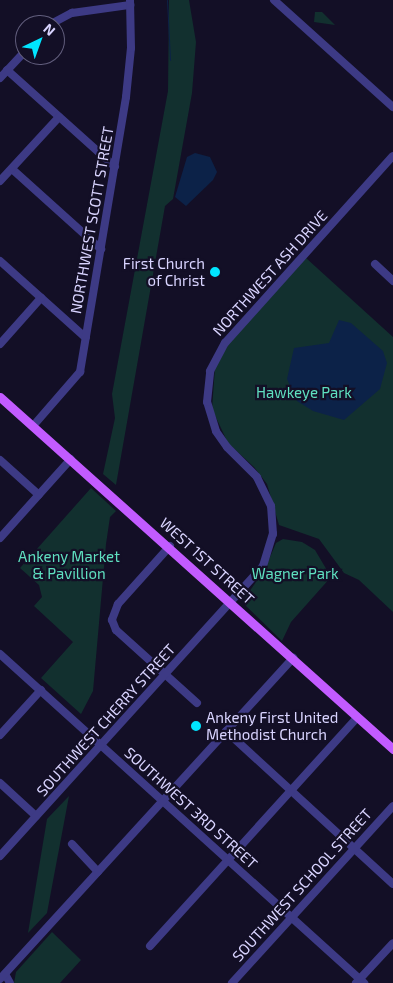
<!DOCTYPE html>
<html>
<head>
<meta charset="utf-8">
<style>
  body { margin:0 }
  #map { position:relative; width:393px; height:983px; overflow:hidden; background:#130f26; font-family:"Exo 2",sans-serif }
  div>[style] { position:absolute }
  .green>* { inset:0; background:#12302f }
  .water>* { inset:0; background:#0c2248 }
  .stream>* { height:1px; margin:-0.5px; padding:0 0.5px; transform-origin:0.5px; border-radius:0.5px; background:#0c2248 }
  .minor>* { height:8px; margin:-4px; padding:0 4px; transform-origin:4px; border-radius:4px; background:#3d3a85 }
  .major>* { height:9px; margin:-4.5px; padding:0 4.5px; transform-origin:4.5px; border-radius:4.5px; background:#c25bff }
  .dots>* { width:14px; height:14px; translate:-50% -50%; box-sizing:border-box; border:2px solid #130f26; border-radius:50% }
  span { translate:-50% -50%; white-space:nowrap; text-align:center; line-height:1.15; -webkit-text-stroke:4.5px #130f26; paint-order:stroke }
  .street-label { font-size:15px; color:#d9d4ff }
  .poi-label { font-size:15px; color:#d9d4ff }
  .right { translate:-100% -50%; text-align:right }
  .left { translate:0 -50%; text-align:left }
  .park-label { font-size:15px; color:#5fe0c0 }
  .north { position:absolute; left:15px; top:15px; width:50px; height:50px; box-sizing:border-box; background:#130f26; border:1px solid #625e7d; border-radius:50%; rotate:42deg; font-size:14px; font-weight:700; line-height:20px; text-align:center; color:#d9d4ff }
  .north::after { content:''; display:block; margin:auto; width:18px; height:22px; background:#00e5ff; clip-path:polygon(50% 0,100% 100%,50% 72%,0 100%) }
</style>
</head>
<body>
<div id="map">
  <div class="green">
    <i style="clip-path:polygon(169px 0,189px 0,196px 42px,192px 93px,173px 199px,165px 206px,116px 485px,103px 474px,115px 418px,112px 394px,168px 91px)"></i>
    <i style="clip-path:polygon(315px 12px,322px 12px,335px 25px,314px 22px)"></i>
    <i style="clip-path:polygon(306px 258px,393px 337px,393px 612px,359px 580px,344px 573px,319px 539px,279px 525px,267px 484px,254px 467px,228px 443px,212px 409px,215px 367px,230px 342px)"></i>
    <i style="clip-path:polygon(91px 488px,116px 511px,110px 517px,106px 544px,93px 691px,81px 714px,41px 678px,73px 642px,34px 606px,42px 597px,39px 585px,20px 568px)"></i>
    <i style="clip-path:polygon(283px 539px,302px 542px,315px 550px,331px 577px,291px 622px,282px 641px,242px 602px,265px 569px,276px 543px)"></i>
    <i style="clip-path:polygon(69px 796px,47px 913px,28px 933px,47px 819px)"></i>
    <i style="clip-path:polygon(52px 932px,81px 960px,60px 983px,14px 983px,16px 972px)"></i>
  </div>
  <div class="water">
    <i style="clip-path:polygon(195px 153px,210px 157px,217px 172px,213px 180px,186px 206px,175px 197px,187px 157px)"></i>
    <i style="clip-path:polygon(339px 320px,351px 323px,383px 351px,387px 363px,380px 389px,344px 420px,313px 411px,297px 401px,287px 379px,294px 348px,329px 343px)"></i>
  </div>
  <div class="stream">
    <i style="left:167px;top:0;width:60px;rotate:87.1deg"></i>
  </div>
  <div class="minor">
    <i style="left:274px;top:0;width:160px;rotate:42deg"></i>
    <i style="left:49px;top:25px;width:26px;rotate:-28deg"></i>
    <i style="left:72px;top:13px;width:59px;rotate:-7.9deg"></i>
    <i style="left:7px;top:70px;width:145px;rotate:41.9deg"></i>
    <i style="left:0;top:78px;width:37px;rotate:-47deg"></i>
    <i style="left:12px;top:169px;width:120px;rotate:42deg"></i>
    <i style="left:0;top:181px;width:87px;rotate:-47.3deg"></i>
    <i style="left:0;top:261px;width:115px;rotate:41.8deg"></i>
    <i style="left:375px;top:264px;width:25px;rotate:43deg"></i>
    <i style="left:0;top:344px;width:62px;rotate:-48.3deg"></i>
    <i style="left:33px;top:426px;width:72px;rotate:-49deg"></i>
    <i style="left:80px;top:372px;width:279px;rotate:-80.5deg"></i>
    <i style="left:126px;top:97px;width:49px;rotate:-84.2deg"></i>
    <i style="left:131px;top:48px;width:48px;rotate:-91.2deg"></i>
    <i style="left:0;top:460px;width:52px;rotate:41.9deg"></i>
    <i style="left:0;top:538px;width:106px;rotate:-48.1deg"></i>
    <i style="left:170px;top:546px;width:78px;rotate:131.9deg"></i>
    <i style="left:118px;top:604px;width:17px;rotate:111deg"></i>
    <i style="left:112px;top:620px;width:11px;rotate:68deg"></i>
    <i style="left:116px;top:630px;width:109px;rotate:42deg"></i>
    <i style="left:0;top:654px;width:491px;rotate:42.1deg"></i>
    <i style="left:226px;top:731px;width:226px;rotate:42.5deg"></i>
    <i style="left:0;top:735px;width:61px;rotate:-47.7deg"></i>
    <i style="left:0;top:783px;width:49px;rotate:42.5deg"></i>
    <i style="left:72px;top:844px;width:38px;rotate:47deg"></i>
    <i style="left:0;top:856px;width:391px;rotate:-47.8deg"></i>
    <i style="left:263px;top:566px;width:34px;rotate:-73deg"></i>
    <i style="left:273px;top:534px;width:28px;rotate:-94deg"></i>
    <i style="left:271px;top:506px;width:32px;rotate:-116deg"></i>
    <i style="left:257px;top:477px;width:42px;rotate:-135deg"></i>
    <i style="left:227px;top:447px;width:19px;rotate:-125deg"></i>
    <i style="left:216px;top:431px;width:30px;rotate:-107deg"></i>
    <i style="left:207px;top:402px;width:31px;rotate:-84deg"></i>
    <i style="left:210px;top:371px;width:32px;rotate:-62deg"></i>
    <i style="left:225px;top:343px;width:251px;rotate:-48.1deg"></i>
    <i style="left:150px;top:946px;width:309px;rotate:-47.8deg"></i>
    <i style="left:5px;top:974px;width:10px;rotate:61deg"></i>
    <i style="left:0;top:979px;width:435px;rotate:-47.6deg"></i>
    <i style="left:232px;top:983px;width:239px;rotate:-47.7deg"></i>
    <i style="left:356px;top:983px;width:54px;rotate:-47.2deg"></i>
  </div>
  <div class="major">
    <i style="left:0;top:397px;width:528px;rotate:41.85deg"></i>
  </div>
  <div class="dots">
    <i style="left:215px;top:272px;background:#00e5ff"></i>
    <i style="left:196px;top:726px;background:#00e5ff"></i>
  </div>
  <div class="street-label">
    <span style="left:92px;top:220px;rotate:-80deg">NORTHWEST SCOTT STREET</span>
    <span style="left:270px;top:273px;rotate:-48deg">NORTHWEST ASH DRIVE</span>
    <span style="left:207px;top:561px;rotate:42deg">WEST 1ST STREET</span>
    <span style="left:106px;top:720px;rotate:-48deg">SOUTHWEST CHERRY STREET</span>
    <span style="left:191px;top:808px;rotate:42deg">SOUTHWEST 3RD STREET</span>
    <span style="left:302px;top:885px;rotate:-48deg">SOUTHWEST SCHOOL STREET</span>
  </div>
  <div class="poi-label">
    <span class="right" style="left:205px;top:272px">First Church<br>of Christ</span>
    <span class="left" style="left:206px;top:726px">Ankeny First United<br>Methodist Church</span>
  </div>
  <div class="park-label">
    <span style="left:304px;top:393px">Hawkeye Park</span>
    <span style="left:69px;top:565px">Ankeny Market<br>&amp; Pavillion</span>
    <span style="left:295px;top:574px">Wagner Park</span>
  </div>
  <div class="north">N</div>
</div>
</body>
</html>
